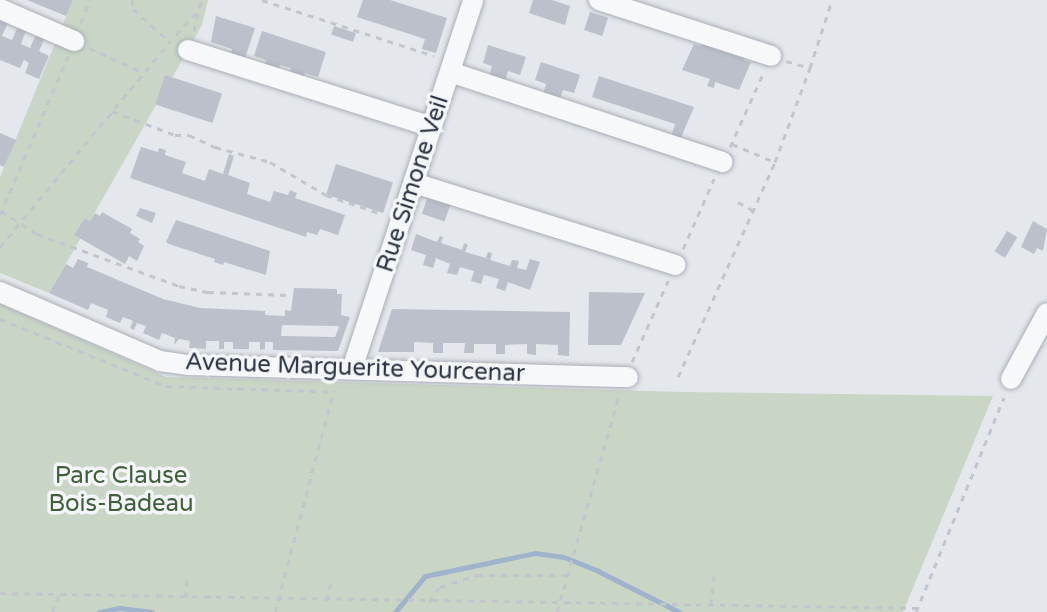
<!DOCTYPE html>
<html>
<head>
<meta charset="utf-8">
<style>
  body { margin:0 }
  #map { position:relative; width:1047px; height:612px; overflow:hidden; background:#e4e7ec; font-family:"Varela Round",sans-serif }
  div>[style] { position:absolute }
  .green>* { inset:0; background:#c9d6c5 }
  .stream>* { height:5px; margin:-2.5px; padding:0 2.5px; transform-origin:2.5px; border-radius:2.5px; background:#9fb4cc }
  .building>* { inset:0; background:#bbc0ca; transform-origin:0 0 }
  .path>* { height:3px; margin-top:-1.5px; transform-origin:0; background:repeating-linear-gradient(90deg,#c2c5cb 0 6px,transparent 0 12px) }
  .roads { filter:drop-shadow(0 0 2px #a9aeb7) drop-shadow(0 0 2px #a9aeb7) }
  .minor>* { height:20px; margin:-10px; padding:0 10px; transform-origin:10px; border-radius:10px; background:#f7f8fa }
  span { translate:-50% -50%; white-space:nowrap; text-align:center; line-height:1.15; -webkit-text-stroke:7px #f4f6f9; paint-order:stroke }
  .street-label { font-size:24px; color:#2b3445 }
  .park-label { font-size:24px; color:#3f6138 }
</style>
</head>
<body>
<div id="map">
  <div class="green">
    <i style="clip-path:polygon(73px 0,208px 0,202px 25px,172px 78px,165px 76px,156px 105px,90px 221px,85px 218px,75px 235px,80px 239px,49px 293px,0 273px,0 177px)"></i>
    <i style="clip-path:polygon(0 304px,166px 377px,683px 392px,993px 396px,903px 612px,0 612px)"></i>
  </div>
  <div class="stream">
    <i style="left:99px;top:612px;width:21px;rotate:-11deg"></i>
    <i style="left:120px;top:608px;width:32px;rotate:7deg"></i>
    <i style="left:395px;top:612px;width:47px;rotate:-50.2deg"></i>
    <i style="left:425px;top:576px;width:112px;rotate:-11.8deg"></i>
    <i style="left:535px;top:553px;width:29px;rotate:8deg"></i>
    <i style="left:564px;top:557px;width:37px;rotate:22deg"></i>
    <i style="left:598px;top:571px;width:91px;rotate:26.8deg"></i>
  </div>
  <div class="building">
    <i style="clip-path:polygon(27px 0,73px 0,66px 16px)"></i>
    <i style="clip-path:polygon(363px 0,390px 0,447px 18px,436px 53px,422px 49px,425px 39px,357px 17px)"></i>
    <i style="clip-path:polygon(533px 0,552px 0,570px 6px,565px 25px,529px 13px)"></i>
    <i style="left:590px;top:12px;width:19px;height:19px;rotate:18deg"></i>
    <i style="clip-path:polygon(216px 16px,255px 28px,244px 61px,230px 56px,232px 49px,211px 42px)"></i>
    <i style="clip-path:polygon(0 17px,10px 18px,2px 36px,12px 40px,20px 22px,28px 25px,21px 44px,30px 48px,38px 30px,47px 33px,39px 51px,49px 56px,39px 79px,25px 73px,29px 63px,24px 60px,20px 68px,0 60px)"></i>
    <i style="left:334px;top:26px;width:23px;height:9px;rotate:18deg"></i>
    <i style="clip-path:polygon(262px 31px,326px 52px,318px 77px,305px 73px,303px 80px,289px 76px,291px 68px,280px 65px,278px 72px,264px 67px,266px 60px,254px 56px)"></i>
    <i style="clip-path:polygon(702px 42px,745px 56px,744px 60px,751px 62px,739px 90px,715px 82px,714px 88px,707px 86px,710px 79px,682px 70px,694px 44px,701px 46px)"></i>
    <i style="clip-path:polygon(488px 45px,526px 57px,520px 75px,508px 71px,505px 82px,489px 77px,492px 66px,483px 63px)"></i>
    <i style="clip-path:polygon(541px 62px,580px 75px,574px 93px,563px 90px,559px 101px,543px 95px,546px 84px,535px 80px)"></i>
    <i style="left:165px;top:75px;width:60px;height:31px;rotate:18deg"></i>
    <i style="clip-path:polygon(599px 76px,694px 107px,680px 140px,671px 137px,675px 124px,592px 97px)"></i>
    <i style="clip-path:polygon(0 133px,16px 140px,4px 167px,0 165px)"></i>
    <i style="clip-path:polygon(141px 147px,158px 152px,159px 148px,166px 150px,165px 155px,186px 162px,182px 173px,205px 181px,209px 169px,223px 174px,229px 154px,234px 156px,228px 175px,250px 183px,247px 194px,270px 202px,274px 191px,288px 195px,290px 190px,297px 193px,295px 198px,345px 215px,338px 235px,320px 229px,317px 235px,307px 232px,306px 237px,130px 178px)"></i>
    <i style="left:336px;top:164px;width:60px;height:32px;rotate:18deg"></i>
    <i style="left:429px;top:193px;width:24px;height:22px;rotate:19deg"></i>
    <i style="clip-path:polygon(140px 208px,156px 213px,152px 223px,136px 216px)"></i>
    <i style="clip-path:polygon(102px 212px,132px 229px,130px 233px,140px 239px,138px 242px,144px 246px,137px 261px,129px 256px,125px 264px,74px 235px,85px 218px,90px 221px,95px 213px,100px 216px)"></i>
    <i style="clip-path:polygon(176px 220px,270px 251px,266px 275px,224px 262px,223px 265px,214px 262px,215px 259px,169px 244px,166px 242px)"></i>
    <i style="clip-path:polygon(1033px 221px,1047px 229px,1043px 251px,1037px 248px,1034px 254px,1021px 247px)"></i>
    <i style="left:1007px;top:231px;width:12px;height:24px;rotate:31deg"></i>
    <i style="clip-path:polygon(416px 234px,437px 242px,440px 236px,443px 237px,441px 243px,462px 250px,464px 243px,468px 245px,465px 252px,486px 258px,488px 252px,492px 253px,490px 260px,510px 266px,512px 260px,519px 261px,517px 268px,526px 270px,530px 259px,540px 262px,530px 290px,508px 282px,505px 291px,496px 288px,499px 279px,484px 275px,481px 284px,471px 281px,474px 271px,460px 267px,457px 275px,447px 273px,450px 264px,436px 258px,433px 268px,423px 265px,426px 255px,411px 250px)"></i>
    <i style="clip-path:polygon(evenodd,78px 259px,88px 263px,87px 267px,163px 299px,200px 308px,265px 311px,265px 315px,285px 316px,285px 310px,291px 311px,294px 288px,337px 289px,337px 294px,342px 294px,341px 315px,350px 317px,338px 351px,273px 350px,273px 342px,265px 342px,265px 349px,260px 350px,260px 342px,249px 342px,249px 349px,233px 349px,233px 342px,224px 342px,224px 349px,219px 349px,219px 341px,206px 341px,206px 349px,189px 348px,190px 341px,179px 339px,174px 345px,175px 338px,162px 333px,159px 340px,143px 333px,146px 326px,137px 323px,134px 330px,130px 328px,133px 321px,123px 317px,120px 323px,106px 317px,108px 310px,91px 303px,88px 310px,49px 293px,66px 264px,73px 268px,78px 259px,282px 325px,338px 326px,339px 327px,335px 337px,281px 336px,282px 325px)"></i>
    <i style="clip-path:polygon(589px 292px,645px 293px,621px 345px,588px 345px)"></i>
    <i style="clip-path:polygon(392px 309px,570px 312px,569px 356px,558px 355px,558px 345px,536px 344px,536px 355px,527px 354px,527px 344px,505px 345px,505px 354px,496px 354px,496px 344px,474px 344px,474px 353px,464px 353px,465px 343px,443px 343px,443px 353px,433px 353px,433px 343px,414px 342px,414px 352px,378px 352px)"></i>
  </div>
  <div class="path">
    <i style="left:132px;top:0;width:9px;rotate:84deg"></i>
    <i style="left:133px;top:9px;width:50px;rotate:41.7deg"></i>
    <i style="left:262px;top:0;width:181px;rotate:18deg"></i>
    <i style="left:81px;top:23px;width:25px;rotate:-69deg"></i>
    <i style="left:194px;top:31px;width:32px;rotate:-77deg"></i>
    <i style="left:176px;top:35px;width:36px;rotate:-48deg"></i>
    <i style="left:89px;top:48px;width:58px;rotate:24.4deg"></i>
    <i style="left:786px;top:61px;width:25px;rotate:16deg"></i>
    <i style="left:810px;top:68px;width:71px;rotate:-72.1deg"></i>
    <i style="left:112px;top:111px;width:67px;rotate:20.9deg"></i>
    <i style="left:175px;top:135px;width:14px"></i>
    <i style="left:189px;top:135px;width:29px;rotate:25deg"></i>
    <i style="left:215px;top:147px;width:57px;rotate:15.3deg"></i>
    <i style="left:270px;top:162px;width:65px;rotate:30.5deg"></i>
    <i style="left:326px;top:195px;width:59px;rotate:18.7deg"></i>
    <i style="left:732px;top:144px;width:47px;rotate:22.7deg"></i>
    <i style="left:775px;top:162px;width:100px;rotate:-69.6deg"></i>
    <i style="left:730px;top:147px;width:80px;rotate:-65.7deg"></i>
    <i style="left:738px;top:202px;width:18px;rotate:29deg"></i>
    <i style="left:1px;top:211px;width:43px;rotate:32.6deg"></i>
    <i style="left:37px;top:234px;width:151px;rotate:20.1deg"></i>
    <i style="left:179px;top:286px;width:30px;rotate:12deg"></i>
    <i style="left:208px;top:292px;width:80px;rotate:2.1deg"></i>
    <i style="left:0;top:215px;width:173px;rotate:-66.8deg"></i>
    <i style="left:0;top:247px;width:268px;rotate:-50.4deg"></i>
    <i style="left:683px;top:249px;width:77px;rotate:-66.1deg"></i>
    <i style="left:0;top:319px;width:179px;rotate:22deg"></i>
    <i style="left:166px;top:386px;width:168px;rotate:2deg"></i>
    <i style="left:632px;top:362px;width:89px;rotate:-66deg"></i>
    <i style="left:678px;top:377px;width:236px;rotate:-65.7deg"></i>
    <i style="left:0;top:593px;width:917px;rotate:0.94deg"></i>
    <i style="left:186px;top:598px;width:22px;rotate:-87deg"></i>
    <i style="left:327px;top:601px;width:24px;rotate:-78deg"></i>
    <i style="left:429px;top:602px;width:19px;rotate:-54deg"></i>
    <i style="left:440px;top:587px;width:39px;rotate:-18deg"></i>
    <i style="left:477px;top:575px;width:91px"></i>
    <i style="left:711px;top:605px;width:29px;rotate:-84deg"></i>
    <i style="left:52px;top:612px;width:18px;rotate:-68deg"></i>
    <i style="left:275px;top:612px;width:229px;rotate:-75.1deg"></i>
    <i style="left:557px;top:612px;width:225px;rotate:-74deg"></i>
    <i style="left:916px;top:612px;width:232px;rotate:-67.7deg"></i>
  </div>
  <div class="roads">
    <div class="minor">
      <i style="left:599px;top:0;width:181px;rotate:18deg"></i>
      <i style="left:0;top:9px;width:81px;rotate:23.4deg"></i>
      <i style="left:188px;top:50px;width:256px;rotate:17.5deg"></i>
      <i style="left:450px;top:72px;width:287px;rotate:18.3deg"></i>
      <i style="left:414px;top:183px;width:274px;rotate:17.4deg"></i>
      <i style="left:0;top:292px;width:174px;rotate:23.3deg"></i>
      <i style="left:160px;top:361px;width:29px;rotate:8deg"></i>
      <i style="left:189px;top:365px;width:439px;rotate:1.6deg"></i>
      <i style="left:352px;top:369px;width:388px;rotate:-71.8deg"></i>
      <i style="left:1011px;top:379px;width:75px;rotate:-61.4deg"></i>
    </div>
  </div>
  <div class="street-label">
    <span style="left:413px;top:184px;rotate:-72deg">Rue Simone Veil</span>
    <span style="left:355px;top:368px;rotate:2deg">Avenue Marguerite Yourcenar</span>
  </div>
  <div class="park-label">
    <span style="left:121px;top:490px">Parc Clause<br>Bois-Badeau</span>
  </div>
</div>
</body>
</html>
